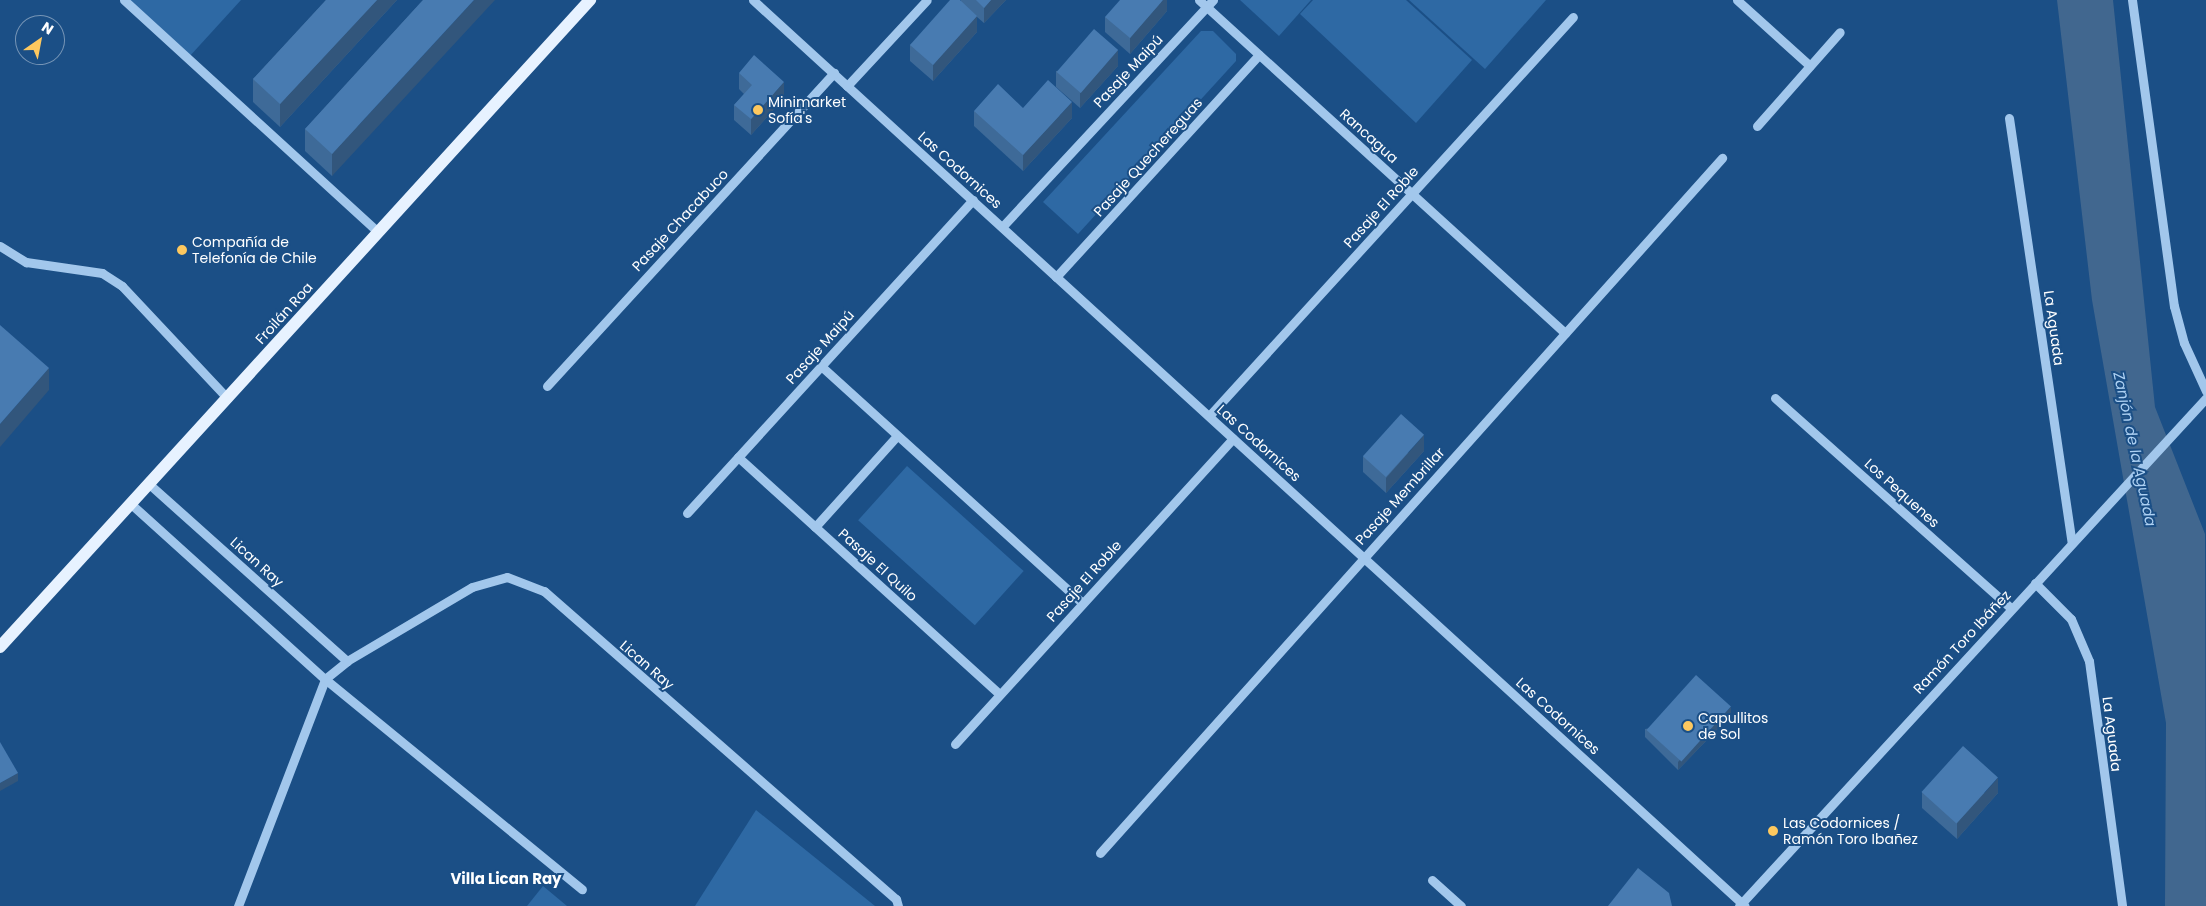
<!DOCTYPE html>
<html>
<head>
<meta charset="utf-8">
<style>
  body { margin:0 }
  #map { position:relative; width:2206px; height:906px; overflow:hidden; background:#1b4f86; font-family:Poppins,sans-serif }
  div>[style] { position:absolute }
  .green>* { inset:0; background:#2e69a4; transform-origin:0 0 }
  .water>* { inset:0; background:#41678f }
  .minor>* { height:9px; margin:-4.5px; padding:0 4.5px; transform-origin:4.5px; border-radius:4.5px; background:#a2c7ec }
  .major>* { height:12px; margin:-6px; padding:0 6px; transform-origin:6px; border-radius:6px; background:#e7f2ff }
  .wall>* { inset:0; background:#3e6a98 }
  .shaded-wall>* { inset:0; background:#32567c }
  .building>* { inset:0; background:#487bb1; transform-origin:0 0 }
  .dots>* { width:14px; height:14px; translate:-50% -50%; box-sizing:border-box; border:2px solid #1b4f86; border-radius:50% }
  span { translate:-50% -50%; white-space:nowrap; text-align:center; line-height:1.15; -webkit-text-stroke:4px #1b4f86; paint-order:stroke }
  .street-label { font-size:14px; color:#fff }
  .poi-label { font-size:14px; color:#fff }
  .left { translate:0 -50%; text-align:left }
  .water-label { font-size:15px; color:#aed1f3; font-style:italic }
  .neighbourhood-label { font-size:15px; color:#fff; font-weight:700 }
  .north { position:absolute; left:15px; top:15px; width:50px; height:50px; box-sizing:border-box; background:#1b4f86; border:1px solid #7695b6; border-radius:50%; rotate:33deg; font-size:14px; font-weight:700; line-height:20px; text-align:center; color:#fff }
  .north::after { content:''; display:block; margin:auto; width:18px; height:22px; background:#fdc85f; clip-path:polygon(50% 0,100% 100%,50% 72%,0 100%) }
</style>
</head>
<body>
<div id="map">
  <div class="green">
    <i style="clip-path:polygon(126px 0,241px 0,189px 57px)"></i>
    <i style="clip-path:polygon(1240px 0,1311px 0,1279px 36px)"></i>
    <i style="clip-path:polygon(1313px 0,1406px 0,1472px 60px,1416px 123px,1300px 14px)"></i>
    <i style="clip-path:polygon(1409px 0,1546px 0,1485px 69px)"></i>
    <i style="clip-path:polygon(1201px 31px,1213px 31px,1236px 54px,1236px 61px,1078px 234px,1043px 202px)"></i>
    <i style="left:907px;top:466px;width:157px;height:73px;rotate:42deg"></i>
    <i style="clip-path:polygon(756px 810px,875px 906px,695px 906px)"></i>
    <i style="clip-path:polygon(543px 886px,567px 906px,527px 906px)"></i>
  </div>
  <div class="water">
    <i style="clip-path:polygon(2057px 0,2113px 0,2155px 407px,2205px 534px,2206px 906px,2165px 906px,2166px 723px,2092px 300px)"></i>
  </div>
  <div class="minor">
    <i style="left:124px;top:0;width:344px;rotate:42.4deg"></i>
    <i style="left:753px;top:0;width:1343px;rotate:42.41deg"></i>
    <i style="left:1199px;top:0;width:495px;rotate:42.3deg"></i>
    <i style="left:1737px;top:0;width:98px;rotate:42.1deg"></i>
    <i style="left:2132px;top:0;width:309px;rotate:82.2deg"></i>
    <i style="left:2174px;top:306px;width:38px;rotate:75deg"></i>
    <i style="left:2184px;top:343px;width:53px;rotate:65.4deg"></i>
    <i style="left:847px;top:86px;width:117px;rotate:-47.1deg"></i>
    <i style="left:2009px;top:118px;width:430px;rotate:81.6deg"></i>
    <i style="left:1757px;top:126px;width:125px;rotate:-48.6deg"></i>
    <i style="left:1002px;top:227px;width:310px;rotate:-47.1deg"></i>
    <i style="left:0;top:246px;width:31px;rotate:32deg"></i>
    <i style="left:26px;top:262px;width:77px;rotate:8.2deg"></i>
    <i style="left:102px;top:273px;width:24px;rotate:33deg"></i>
    <i style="left:122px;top:286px;width:154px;rotate:46.8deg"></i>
    <i style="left:1056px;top:277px;width:301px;rotate:-47.6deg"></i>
    <i style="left:821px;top:366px;width:353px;rotate:42.2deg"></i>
    <i style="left:547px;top:386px;width:425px;rotate:-47.5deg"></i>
    <i style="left:1775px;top:398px;width:316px;rotate:41.7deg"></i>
    <i style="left:1209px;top:416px;width:540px;rotate:-47.63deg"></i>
    <i style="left:738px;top:457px;width:353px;rotate:42.2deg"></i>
    <i style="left:149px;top:484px;width:266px;rotate:41.8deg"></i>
    <i style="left:131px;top:504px;width:261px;rotate:42.1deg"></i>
    <i style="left:325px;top:679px;width:332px;rotate:39.3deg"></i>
    <i style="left:687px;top:513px;width:424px;rotate:-47.6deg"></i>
    <i style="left:815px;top:527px;width:122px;rotate:-48deg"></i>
    <i style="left:2035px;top:583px;width:51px;rotate:45deg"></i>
    <i style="left:2071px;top:619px;width:46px;rotate:66.8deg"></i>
    <i style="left:2089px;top:661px;width:247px;rotate:82.3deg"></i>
    <i style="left:955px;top:744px;width:413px;rotate:-47.7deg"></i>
    <i style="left:1100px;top:853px;width:933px;rotate:-48.17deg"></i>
    <i style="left:1432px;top:880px;width:39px;rotate:42deg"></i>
    <i style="left:238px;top:906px;width:243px;rotate:-69deg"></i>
    <i style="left:325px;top:679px;width:28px;rotate:-39deg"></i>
    <i style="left:347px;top:661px;width:145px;rotate:-30.6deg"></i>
    <i style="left:472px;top:587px;width:36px;rotate:-16deg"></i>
    <i style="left:507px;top:577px;width:40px;rotate:21deg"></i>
    <i style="left:544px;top:591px;width:468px;rotate:41.2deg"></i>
    <i style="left:896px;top:899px;width:7px;rotate:74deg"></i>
    <i style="left:1739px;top:906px;width:690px;rotate:-47.41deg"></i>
  </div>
  <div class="major">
    <i style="left:0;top:647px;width:876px;rotate:-47.64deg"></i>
  </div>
  <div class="wall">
    <i style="clip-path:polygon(326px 0,397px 0,280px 127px,253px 102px,253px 79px)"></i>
    <i style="clip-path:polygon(423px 0,332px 176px,305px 151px,305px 129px)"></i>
    <i style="clip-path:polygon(961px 0,1006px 0,984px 23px,977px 17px,977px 32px,933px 81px,910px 61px,910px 45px,961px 2px)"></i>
    <i style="clip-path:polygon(1167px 0,1167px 11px,1130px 54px,1105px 32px,1105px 17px)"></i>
    <i style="clip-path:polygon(1118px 66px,1080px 108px,1056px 87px,1056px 71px)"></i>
    <i style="clip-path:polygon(739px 73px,784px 98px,751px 135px,734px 120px,734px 105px,744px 94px,739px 89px)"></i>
    <i style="clip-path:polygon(1023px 108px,1072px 118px,1023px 171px,974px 126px,974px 111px)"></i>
    <i style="clip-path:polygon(1424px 451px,1386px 493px,1363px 472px,1363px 457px)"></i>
    <i style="clip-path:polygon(1731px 715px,1678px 770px,1645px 737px,1645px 729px)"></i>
    <i style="clip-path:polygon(1922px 792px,1998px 793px,1957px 839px,1922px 808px)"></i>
  </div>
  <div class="shaded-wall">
    <i style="clip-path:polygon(377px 0,397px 0,280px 127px,280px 104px)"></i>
    <i style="clip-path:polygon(474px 0,495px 0,332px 176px,332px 154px)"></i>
    <i style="clip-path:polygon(991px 0,1006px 0,984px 23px,984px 8px)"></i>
    <i style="clip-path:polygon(1163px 0,1167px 0,1167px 11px,1130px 54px,1130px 38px)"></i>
    <i style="clip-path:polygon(977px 16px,977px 32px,933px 81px,933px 65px)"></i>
    <i style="clip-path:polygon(1118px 50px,1118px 66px,1080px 108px,1080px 93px)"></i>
    <i style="clip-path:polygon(784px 82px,784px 98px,751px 135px,751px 119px)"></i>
    <i style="clip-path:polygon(1072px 102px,1072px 118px,1023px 171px,1023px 155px)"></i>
    <i style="clip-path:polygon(49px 368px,49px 390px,0 447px,0 424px)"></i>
    <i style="clip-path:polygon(1424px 435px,1424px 451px,1386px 493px,1386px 478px)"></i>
    <i style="clip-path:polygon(1731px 707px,1731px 715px,1678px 770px,1678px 762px)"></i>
    <i style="clip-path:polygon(18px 773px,18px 781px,0 791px,0 783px)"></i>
    <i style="clip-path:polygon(1998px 778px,1998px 793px,1957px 839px,1957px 823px)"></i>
  </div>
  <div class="building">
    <i style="clip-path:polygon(326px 0,377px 0,280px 104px,253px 79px)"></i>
    <i style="clip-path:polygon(423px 0,474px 0,332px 154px,305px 129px)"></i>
    <i style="clip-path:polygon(950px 0,960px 0,977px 16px,933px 65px,910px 45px)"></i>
    <i style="clip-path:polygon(976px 0,991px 0,984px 8px)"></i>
    <i style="clip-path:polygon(1120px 0,1163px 0,1130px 38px,1105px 17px)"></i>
    <i style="left:1094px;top:29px;width:32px;height:57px;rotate:41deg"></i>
    <i style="clip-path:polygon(754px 55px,784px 82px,751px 119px,734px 105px,752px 85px,739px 73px)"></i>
    <i style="clip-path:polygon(1048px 80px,1072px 102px,1023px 155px,974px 111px,998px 84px,1023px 108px)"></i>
    <i style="clip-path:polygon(0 325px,49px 368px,0 424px)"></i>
    <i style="left:1401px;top:414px;width:31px;height:57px;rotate:42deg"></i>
    <i style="left:1696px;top:675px;width:47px;height:74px;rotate:42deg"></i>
    <i style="clip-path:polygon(0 742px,18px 773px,0 783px)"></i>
    <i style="left:1963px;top:746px;width:47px;height:62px;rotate:42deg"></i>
    <i style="clip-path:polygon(1638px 868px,1669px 893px,1672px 906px,1608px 906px)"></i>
  </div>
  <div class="dots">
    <i style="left:758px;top:110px;background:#fdc85f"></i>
    <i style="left:182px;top:250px;background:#fdc85f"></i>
    <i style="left:1688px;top:726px;background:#fdc85f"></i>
    <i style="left:1773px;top:831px;background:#fdc85f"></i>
  </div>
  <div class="street-label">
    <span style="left:1128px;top:71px;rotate:-47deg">Pasaje Maipú</span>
    <span style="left:1369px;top:136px;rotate:42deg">Rancagua</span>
    <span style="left:1148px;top:157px;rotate:-48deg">Pasaje Quechereguas</span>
    <span style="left:960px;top:170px;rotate:42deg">Las Codornices</span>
    <span style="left:1381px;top:207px;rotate:-48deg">Pasaje El Roble</span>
    <span style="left:680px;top:220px;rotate:-47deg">Pasaje Chacabuco</span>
    <span style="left:284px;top:313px;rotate:-48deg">Froilán Roa</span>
    <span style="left:2054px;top:328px;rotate:82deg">La Aguada</span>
    <span style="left:820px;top:347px;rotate:-48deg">Pasaje Maipú</span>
    <span style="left:1259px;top:443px;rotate:42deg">Las Codornices</span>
    <span style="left:1902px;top:493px;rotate:42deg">Los Pequenes</span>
    <span style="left:1400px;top:496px;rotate:-48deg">Pasaje Membrillar</span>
    <span style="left:257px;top:562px;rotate:42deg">Lican Ray</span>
    <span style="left:878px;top:565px;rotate:42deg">Pasaje El Quilo</span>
    <span style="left:1084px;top:581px;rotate:-48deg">Pasaje El Roble</span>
    <span style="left:1962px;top:642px;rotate:-47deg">Ramón Toro Ibáñez</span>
    <span style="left:647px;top:665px;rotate:41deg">Lican Ray</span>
    <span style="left:1558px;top:716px;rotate:42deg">Las Codornices</span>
    <span style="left:2112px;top:734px;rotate:83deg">La Aguada</span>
  </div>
  <div class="poi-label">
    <span class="left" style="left:768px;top:110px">Minimarket<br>Sofía's</span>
    <span class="left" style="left:192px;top:250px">Compañía de<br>Telefonía de Chile</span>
    <span class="left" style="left:1698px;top:726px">Capullitos<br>de Sol</span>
    <span class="left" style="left:1783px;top:831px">Las Codornices /<br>Ramón Toro Ibañez</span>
  </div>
  <div class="water-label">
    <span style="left:2135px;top:449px;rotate:78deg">Zanjón de la Aguada</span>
  </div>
  <div class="neighbourhood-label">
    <span style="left:506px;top:879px">Villa Lican Ray</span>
  </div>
  <div class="north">N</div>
</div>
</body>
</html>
